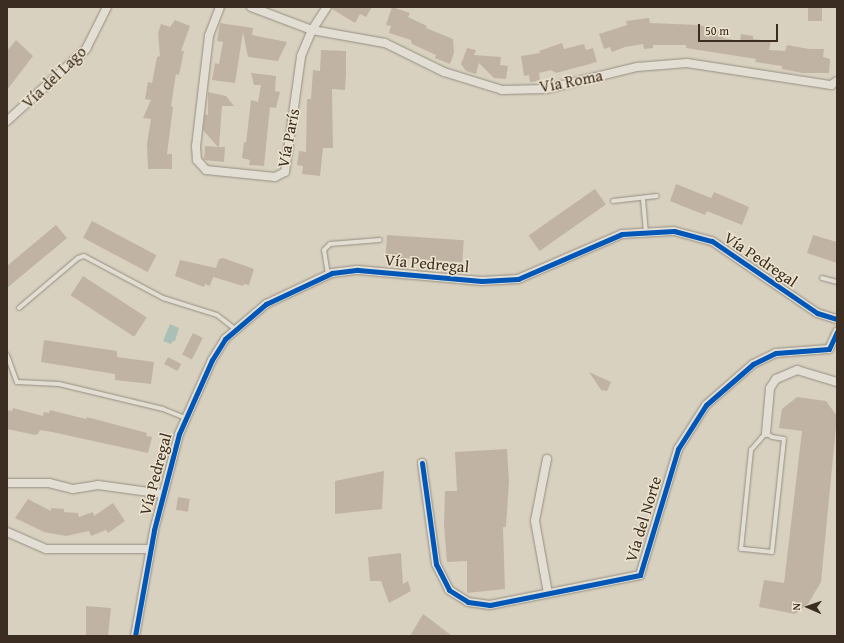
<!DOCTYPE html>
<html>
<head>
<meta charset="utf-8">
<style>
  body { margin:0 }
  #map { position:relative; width:844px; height:643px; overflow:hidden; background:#d9d1bf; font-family:"Gentium Book Plus",serif }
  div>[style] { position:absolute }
  .water>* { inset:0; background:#aac0b6 }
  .building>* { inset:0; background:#c1b3a4; transform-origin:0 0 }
  .roads { filter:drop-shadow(0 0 1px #948e82) drop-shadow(0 0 1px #948e82) }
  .lane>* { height:4px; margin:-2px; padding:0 2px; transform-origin:2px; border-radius:2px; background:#e2ded4 }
  .street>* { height:8px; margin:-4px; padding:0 4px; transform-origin:4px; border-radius:4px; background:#e2ded4 }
  .cycleway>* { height:5px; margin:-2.5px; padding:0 2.5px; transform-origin:2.5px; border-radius:2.5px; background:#0057b8 }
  span { translate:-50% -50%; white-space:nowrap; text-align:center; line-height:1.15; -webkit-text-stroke:3px #ede4ce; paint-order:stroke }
  .street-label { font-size:16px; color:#3c2d23 }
  .frame { position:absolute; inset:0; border:8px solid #3c2d23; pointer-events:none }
  .north { position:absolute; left:788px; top:587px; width:40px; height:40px; -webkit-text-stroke:3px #ede4ce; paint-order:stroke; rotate:272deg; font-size:11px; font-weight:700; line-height:16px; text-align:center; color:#3c2d23 }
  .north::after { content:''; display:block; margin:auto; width:14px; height:18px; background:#3c2d23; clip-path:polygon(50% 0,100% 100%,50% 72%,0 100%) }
  .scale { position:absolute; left:698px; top:24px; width:80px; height:18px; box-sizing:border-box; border:2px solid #3c2d23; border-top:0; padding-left:5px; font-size:12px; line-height:14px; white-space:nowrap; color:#3c2d23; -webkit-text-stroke:3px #ede4ce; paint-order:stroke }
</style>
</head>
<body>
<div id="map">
  <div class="water">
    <i style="clip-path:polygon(170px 324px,179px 328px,175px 341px,173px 341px,171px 344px,163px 341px)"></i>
  </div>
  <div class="building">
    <i style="clip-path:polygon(332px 7px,372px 7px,366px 17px,360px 14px,355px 23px,332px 9px)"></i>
    <i style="clip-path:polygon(392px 7px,410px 13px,408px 17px,427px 26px,426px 28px,453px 39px,454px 53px,450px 64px,435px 58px,436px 55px,412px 44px,411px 40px,389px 33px,391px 26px,386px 25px)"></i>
    <i style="left:808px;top:7px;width:14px;height:14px"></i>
    <i style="clip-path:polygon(649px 18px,650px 23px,699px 25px,725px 31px,723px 38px,740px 41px,741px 34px,753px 36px,753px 39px,771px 41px,769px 50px,785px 51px,787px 45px,809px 49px,824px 49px,823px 57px,830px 59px,829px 73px,802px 73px,782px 69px,782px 66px,755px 62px,756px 59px,686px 48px,686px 45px,653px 45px,653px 48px,644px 49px,643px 44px,625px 47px,612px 52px,610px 47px,604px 49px,599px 34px,627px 25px,626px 21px)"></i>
    <i style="clip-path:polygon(175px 20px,190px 26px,181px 51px,184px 51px,179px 75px,176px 74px,171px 106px,173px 107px,167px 154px,172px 154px,172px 169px,148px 169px,147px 144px,151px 119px,143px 118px,151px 100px,145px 99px,148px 82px,152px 83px,157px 57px,160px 56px,158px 33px,161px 24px,170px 27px)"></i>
    <i style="clip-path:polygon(220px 23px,253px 28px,252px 35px,287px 42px,278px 61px,248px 57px,243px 32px,235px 83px,212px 80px,215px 63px,219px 64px,223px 42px,217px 41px)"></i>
    <i style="clip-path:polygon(16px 40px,33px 56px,7px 90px,7px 51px)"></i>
    <i style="clip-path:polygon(562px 43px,564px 49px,584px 44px,586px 50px,593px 48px,597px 62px,556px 73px,551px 70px,539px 73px,540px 81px,530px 82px,529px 75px,524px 76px,521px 56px,540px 53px,539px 51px)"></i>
    <i style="clip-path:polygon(467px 48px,476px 50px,474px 55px,501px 57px,500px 65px,508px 66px,506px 79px,494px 78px,479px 63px,476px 74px,466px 71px,461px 64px)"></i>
    <i style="clip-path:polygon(321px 50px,346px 51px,346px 73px,345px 90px,332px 89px,333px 148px,323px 148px,320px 176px,302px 174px,303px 166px,297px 165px,299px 151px,306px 152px,307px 99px,311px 99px,313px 70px,320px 71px)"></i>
    <i style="clip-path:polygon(251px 73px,276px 76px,275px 91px,280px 92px,276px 108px,270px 107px,264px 166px,249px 165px,250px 160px,242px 158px,244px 142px,246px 143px,251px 100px,258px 102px,261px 85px,254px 85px)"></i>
    <i style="clip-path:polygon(208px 92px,226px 96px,234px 106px,222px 106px,219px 147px,225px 147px,224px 162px,204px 160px,205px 146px,218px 147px,203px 130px,205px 114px,208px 115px)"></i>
    <i style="clip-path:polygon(676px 184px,711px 198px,714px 192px,749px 207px,742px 225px,707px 211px,705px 215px,670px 201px)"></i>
    <i style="left:595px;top:189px;width:19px;height:81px;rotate:55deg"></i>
    <i style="left:92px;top:221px;width:73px;height:19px;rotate:28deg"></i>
    <i style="clip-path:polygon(56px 225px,67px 238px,7px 288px,7px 266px)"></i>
    <i style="left:387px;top:235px;width:77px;height:22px;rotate:4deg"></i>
    <i style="clip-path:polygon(813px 235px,837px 242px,837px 263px,807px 253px)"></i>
    <i style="clip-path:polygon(223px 258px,254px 269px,249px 285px,244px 284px,243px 286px,213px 277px,210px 286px,205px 284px,204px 287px,175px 276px,180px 260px,216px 268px,219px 259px)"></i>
    <i style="left:83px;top:276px;width:76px;height:23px;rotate:33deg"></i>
    <i style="left:193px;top:333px;width:11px;height:24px;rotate:27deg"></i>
    <i style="clip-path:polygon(44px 340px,117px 351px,117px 357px,154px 362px,151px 384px,115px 380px,115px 374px,41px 362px)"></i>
    <i style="left:168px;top:357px;width:15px;height:8px;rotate:28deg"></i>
    <i style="clip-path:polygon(589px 372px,611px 382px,607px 391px,601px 390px)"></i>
    <i style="clip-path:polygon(797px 397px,826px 401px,837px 416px,821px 582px,808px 604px,795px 614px,759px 607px,764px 580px,784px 583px,802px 431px,779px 428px,782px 409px)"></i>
    <i style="clip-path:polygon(13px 408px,43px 416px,44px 412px,49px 413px,50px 410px,86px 419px,87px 417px,147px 433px,146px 436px,152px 437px,148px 453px,52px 432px,40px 430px,38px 434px,35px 435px,7px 429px,7px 410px,12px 411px)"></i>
    <i style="clip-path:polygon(507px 449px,509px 482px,506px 527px,503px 527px,505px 589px,467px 593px,467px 561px,447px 562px,444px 525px,445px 491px,457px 491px,455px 452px)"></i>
    <i style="clip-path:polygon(384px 471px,382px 509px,335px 514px,335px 481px)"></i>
    <i style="left:178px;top:497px;width:12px;height:13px;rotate:9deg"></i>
    <i style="clip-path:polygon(28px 499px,51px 511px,51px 508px,64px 509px,64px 512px,78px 513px,79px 517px,93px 512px,94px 516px,113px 503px,125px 521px,108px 533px,106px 530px,91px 536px,89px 531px,66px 536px,44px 532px,15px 518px)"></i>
    <i style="clip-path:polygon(401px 553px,403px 584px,408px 581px,411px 591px,389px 603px,381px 581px,370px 581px,368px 557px)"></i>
    <i style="clip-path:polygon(86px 606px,111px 608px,108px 636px,86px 636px)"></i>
    <i style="clip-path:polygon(423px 614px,430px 619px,452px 636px,410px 636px)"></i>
  </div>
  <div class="roads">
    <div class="lane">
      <i style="left:643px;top:199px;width:33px;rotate:85deg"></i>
      <i style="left:613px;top:201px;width:44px;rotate:-6.5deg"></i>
      <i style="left:328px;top:275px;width:25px;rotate:-99deg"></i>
      <i style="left:324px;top:250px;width:8px;rotate:-45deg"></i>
      <i style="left:330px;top:244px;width:50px;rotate:-4.6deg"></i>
      <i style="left:822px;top:278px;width:16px;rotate:15deg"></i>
      <i style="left:19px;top:308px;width:77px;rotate:-40.3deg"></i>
      <i style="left:78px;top:258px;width:6px;rotate:-18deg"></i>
      <i style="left:84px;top:256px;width:89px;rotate:28deg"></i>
      <i style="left:163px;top:298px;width:57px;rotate:17.5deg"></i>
      <i style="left:217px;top:315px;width:23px;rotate:38deg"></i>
      <i style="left:7px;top:355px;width:29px;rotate:70deg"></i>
      <i style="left:17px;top:382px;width:42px;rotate:2.7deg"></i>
      <i style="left:59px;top:384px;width:107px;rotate:13.5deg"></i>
      <i style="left:163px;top:409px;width:24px;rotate:22deg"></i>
      <i style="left:766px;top:433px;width:7px;rotate:34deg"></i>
      <i style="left:772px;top:437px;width:12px;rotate:9deg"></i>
      <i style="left:784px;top:439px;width:114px;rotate:96.1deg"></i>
      <i style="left:772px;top:552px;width:31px;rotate:-174deg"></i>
      <i style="left:741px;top:549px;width:100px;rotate:-84.2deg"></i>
      <i style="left:751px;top:450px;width:23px;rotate:-49deg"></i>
    </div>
    <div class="street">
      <i style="left:220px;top:7px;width:31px;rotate:111deg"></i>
      <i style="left:209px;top:36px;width:111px;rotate:96.7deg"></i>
      <i style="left:196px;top:146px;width:14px;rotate:86deg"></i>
      <i style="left:197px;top:160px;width:13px;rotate:48deg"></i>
      <i style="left:206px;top:170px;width:69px;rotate:5.8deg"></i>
      <i style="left:275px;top:177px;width:11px;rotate:-27deg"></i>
      <i style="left:285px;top:172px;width:117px;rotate:-82.1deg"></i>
      <i style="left:301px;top:56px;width:28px;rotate:-67deg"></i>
      <i style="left:312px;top:30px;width:27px;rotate:-57deg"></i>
      <i style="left:251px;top:7px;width:65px;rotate:20.7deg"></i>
      <i style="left:312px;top:30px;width:74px;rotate:10.1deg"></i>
      <i style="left:385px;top:43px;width:66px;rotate:26.2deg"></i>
      <i style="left:444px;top:72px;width:61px;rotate:17.2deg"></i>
      <i style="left:502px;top:90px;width:44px;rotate:-1.3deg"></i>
      <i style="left:546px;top:89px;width:94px;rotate:-13.6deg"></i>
      <i style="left:637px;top:67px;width:50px;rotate:-4.6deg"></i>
      <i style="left:687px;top:63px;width:146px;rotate:8.7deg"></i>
      <i style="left:831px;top:85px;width:7px;rotate:-34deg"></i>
      <i style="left:7px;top:121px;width:107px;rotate:-42.3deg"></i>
      <i style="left:86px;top:49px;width:47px;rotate:-63.4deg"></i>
      <i style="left:766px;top:433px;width:45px;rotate:-84.9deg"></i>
      <i style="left:770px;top:388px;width:11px;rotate:-56deg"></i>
      <i style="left:776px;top:379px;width:23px;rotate:-23deg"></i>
      <i style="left:797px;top:370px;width:42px;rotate:16.7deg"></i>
      <i style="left:547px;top:459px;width:63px;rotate:101deg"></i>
      <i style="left:535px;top:521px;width:73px;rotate:79.8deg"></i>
      <i style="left:422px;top:463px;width:102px;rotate:82.1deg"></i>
      <i style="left:436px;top:564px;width:29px;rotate:63deg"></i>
      <i style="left:449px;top:590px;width:22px;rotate:32deg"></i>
      <i style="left:468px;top:602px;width:22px;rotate:8deg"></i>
      <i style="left:490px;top:605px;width:153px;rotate:-11.3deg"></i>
      <i style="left:640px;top:575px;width:132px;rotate:-73.2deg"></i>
      <i style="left:678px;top:449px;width:52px;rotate:-57.5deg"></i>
      <i style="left:706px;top:405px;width:62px;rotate:-41.1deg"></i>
      <i style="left:753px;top:364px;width:25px;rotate:-26deg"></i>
      <i style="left:776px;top:353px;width:53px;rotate:-4.3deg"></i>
      <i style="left:829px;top:349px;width:19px;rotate:-65deg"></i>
      <i style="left:7px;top:483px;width:42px"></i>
      <i style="left:49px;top:483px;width:25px;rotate:14deg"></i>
      <i style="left:73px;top:489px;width:25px;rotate:-9deg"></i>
      <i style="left:98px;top:485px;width:66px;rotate:7.9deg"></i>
      <i style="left:7px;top:532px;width:43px;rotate:23.6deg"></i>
      <i style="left:46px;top:549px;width:104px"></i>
      <i style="left:135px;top:636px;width:108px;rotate:-79.8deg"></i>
      <i style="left:154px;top:530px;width:99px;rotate:-75.4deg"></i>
      <i style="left:179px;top:434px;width:81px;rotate:-66deg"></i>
      <i style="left:212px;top:360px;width:25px;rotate:-58deg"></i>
      <i style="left:225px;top:339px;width:54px;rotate:-40.5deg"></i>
      <i style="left:266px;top:304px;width:73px;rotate:-25.2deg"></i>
      <i style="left:332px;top:273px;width:26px;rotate:-7deg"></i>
      <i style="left:358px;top:270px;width:124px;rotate:5.1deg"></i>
      <i style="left:482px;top:281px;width:36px;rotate:-3deg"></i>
      <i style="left:518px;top:279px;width:113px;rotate:-23.4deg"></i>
      <i style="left:622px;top:234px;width:52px;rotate:-3.3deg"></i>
      <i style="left:674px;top:231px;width:39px;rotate:15deg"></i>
      <i style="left:712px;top:241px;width:127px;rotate:34.4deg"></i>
      <i style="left:817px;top:313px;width:21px;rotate:17deg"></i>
    </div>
  </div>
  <div class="cycleway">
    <i style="left:422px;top:463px;width:102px;rotate:82.1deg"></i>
    <i style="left:436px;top:564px;width:29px;rotate:63deg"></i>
    <i style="left:449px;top:590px;width:22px;rotate:32deg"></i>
    <i style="left:468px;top:602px;width:22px;rotate:8deg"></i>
    <i style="left:490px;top:605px;width:153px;rotate:-11.3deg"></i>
    <i style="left:640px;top:575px;width:132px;rotate:-73.2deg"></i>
    <i style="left:678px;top:449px;width:52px;rotate:-57.5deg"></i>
    <i style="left:706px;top:405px;width:62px;rotate:-41.1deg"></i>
    <i style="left:753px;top:364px;width:25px;rotate:-26deg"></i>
    <i style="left:776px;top:353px;width:53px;rotate:-4.3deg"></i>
    <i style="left:829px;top:349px;width:19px;rotate:-65deg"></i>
    <i style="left:135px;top:636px;width:108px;rotate:-79.8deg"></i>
    <i style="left:154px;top:530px;width:99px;rotate:-75.4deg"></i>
    <i style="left:179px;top:434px;width:81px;rotate:-66deg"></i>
    <i style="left:212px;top:360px;width:25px;rotate:-58deg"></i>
    <i style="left:225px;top:339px;width:54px;rotate:-40.5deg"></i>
    <i style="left:266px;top:304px;width:73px;rotate:-25.2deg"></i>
    <i style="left:332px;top:273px;width:26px;rotate:-7deg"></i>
    <i style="left:358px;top:270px;width:124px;rotate:5.1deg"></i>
    <i style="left:482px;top:281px;width:36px;rotate:-3deg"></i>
    <i style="left:518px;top:279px;width:113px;rotate:-23.4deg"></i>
    <i style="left:622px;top:234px;width:52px;rotate:-3.3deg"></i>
    <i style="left:674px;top:231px;width:39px;rotate:15deg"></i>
    <i style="left:712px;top:241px;width:127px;rotate:34.4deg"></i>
    <i style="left:817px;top:313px;width:21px;rotate:17deg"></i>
  </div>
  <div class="street-label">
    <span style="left:54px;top:77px;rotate:-44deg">Vía del Lago</span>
    <span style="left:571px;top:81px;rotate:-11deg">Vía Roma</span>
    <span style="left:288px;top:138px;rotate:-79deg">Vía París</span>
    <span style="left:761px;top:259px;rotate:34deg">Vía Pedregal</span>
    <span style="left:427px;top:263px;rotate:5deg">Vía Pedregal</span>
    <span style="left:155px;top:474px;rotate:-75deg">Vía Pedregal</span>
    <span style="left:643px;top:519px;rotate:-73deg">Vía del Norte</span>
  </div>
  <div class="frame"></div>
  <div class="north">N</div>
  <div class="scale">50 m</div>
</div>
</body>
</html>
